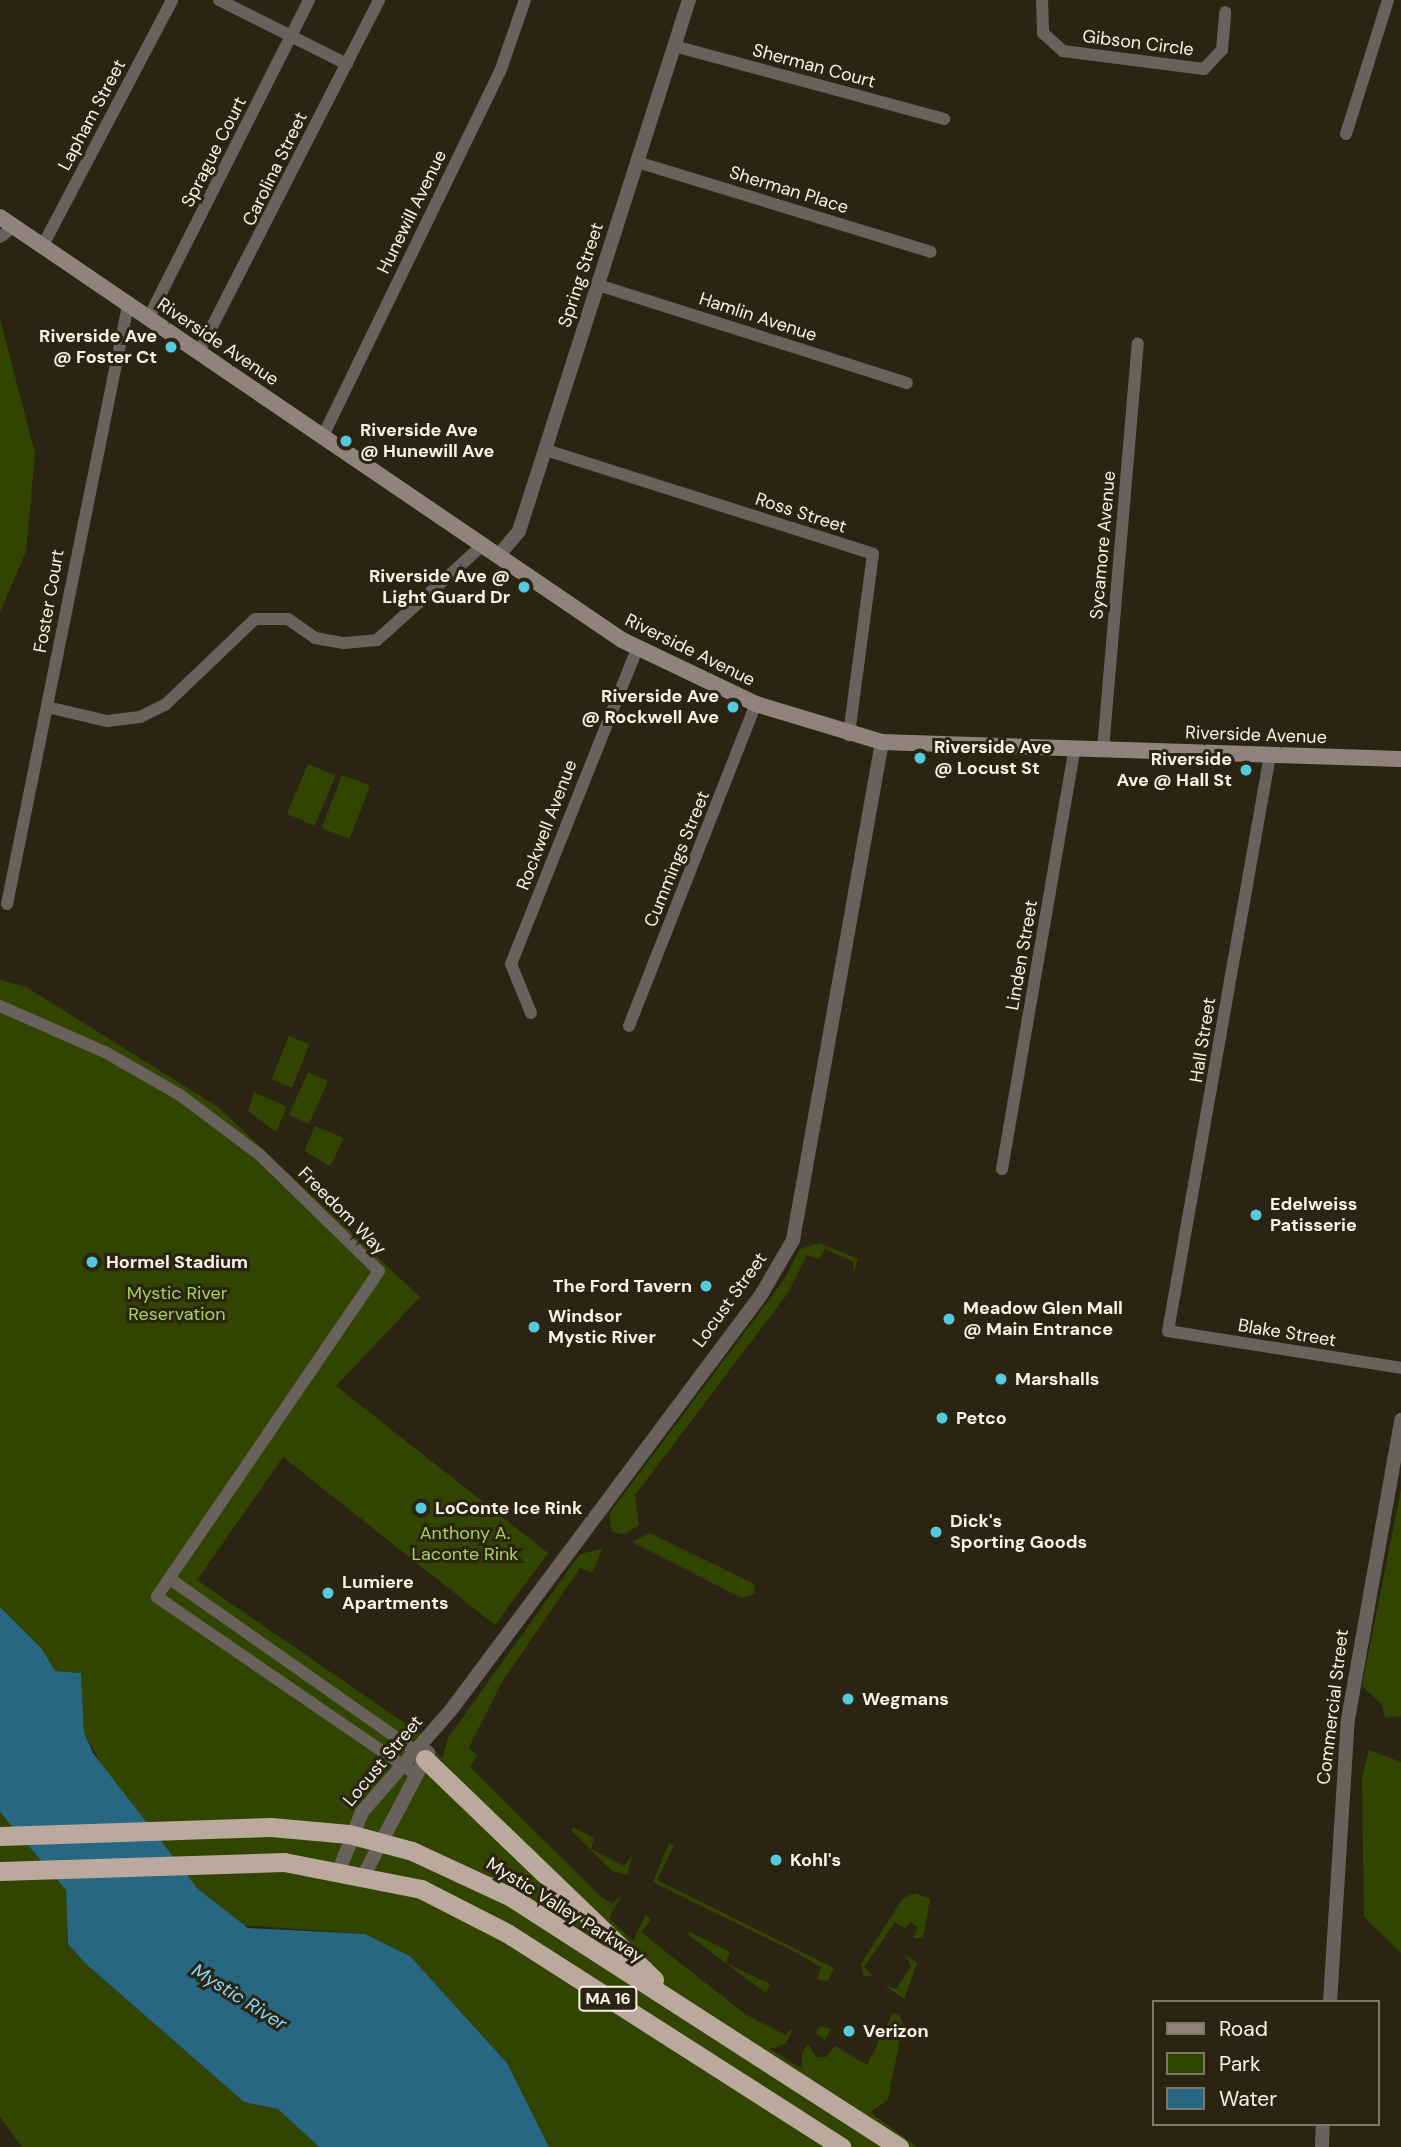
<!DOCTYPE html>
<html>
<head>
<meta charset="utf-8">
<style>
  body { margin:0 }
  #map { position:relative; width:1401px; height:2147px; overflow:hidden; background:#2b2413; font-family:"DM Sans",sans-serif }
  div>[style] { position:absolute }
  .green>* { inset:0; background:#314501; transform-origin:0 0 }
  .water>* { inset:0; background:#286781 }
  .minor>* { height:12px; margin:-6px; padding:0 6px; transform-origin:6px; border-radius:6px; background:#69615c }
  .tertiary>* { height:14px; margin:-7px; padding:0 7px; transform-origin:7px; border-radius:7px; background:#69615c }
  .secondary>* { height:16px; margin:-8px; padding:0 8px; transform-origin:8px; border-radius:8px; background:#90837b }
  .trunk>* { height:19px; margin:-9.5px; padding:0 9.5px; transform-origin:9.5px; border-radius:9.5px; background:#bca99d }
  .dots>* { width:19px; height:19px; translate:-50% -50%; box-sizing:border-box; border:4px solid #2b2413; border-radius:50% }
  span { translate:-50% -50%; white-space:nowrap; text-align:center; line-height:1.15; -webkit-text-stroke:6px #2b2413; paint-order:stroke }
  .shield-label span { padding:2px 5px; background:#2b2413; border:2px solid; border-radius:5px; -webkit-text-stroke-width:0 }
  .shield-label { font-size:16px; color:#f7f3e8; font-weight:700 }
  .street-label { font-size:18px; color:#f7f3e8 }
  .poi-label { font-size:18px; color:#f7f3e8; font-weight:700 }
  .right { translate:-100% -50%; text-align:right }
  .left { translate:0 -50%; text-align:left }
  .park-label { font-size:18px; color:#a8d259 }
  .water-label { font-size:19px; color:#88d8fc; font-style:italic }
  .legend { position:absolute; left:1152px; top:2000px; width:228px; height:126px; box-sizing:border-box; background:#2b2413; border:2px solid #7d7768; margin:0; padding:9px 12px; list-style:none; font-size:21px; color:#f7f3e8 }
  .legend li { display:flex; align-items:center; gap:14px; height:35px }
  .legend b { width:35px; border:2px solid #7d7768 }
</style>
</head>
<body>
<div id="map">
  <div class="green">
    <i style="clip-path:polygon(0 319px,35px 453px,26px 552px,0 612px)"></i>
    <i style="left:308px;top:764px;width:30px;height:54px;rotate:23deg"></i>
    <i style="left:342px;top:775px;width:30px;height:57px;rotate:21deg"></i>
    <i style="clip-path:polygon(0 980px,26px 987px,218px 1107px,420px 1297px,336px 1386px,548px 1553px,495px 1625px,283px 1457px,197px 1580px,422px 1735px,442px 1759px,448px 1738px,580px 1554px,602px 1549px,592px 1573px,580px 1568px,502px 1682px,469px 1747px,477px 1756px,470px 1767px,601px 1897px,612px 1903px,622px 1895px,609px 1918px,633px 1941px,646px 1914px,651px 1920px,641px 1932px,745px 2014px,785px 2035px,794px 2027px,785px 2044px,770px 2049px,802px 2069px,802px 2053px,820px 2026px,831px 2029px,825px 2040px,815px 2033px,808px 2044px,816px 2057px,826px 2057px,835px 2046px,867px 2065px,893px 2013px,899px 2015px,903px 2024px,888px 2100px,870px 2112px,917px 2147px,549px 2147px,507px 2063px,410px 1956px,365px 1934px,240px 1925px,198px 1889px,113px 1786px,84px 1732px,81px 1673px,55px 1671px,42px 1649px,0 1607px)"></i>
    <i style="left:289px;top:1036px;width:22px;height:47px;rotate:22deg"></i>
    <i style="left:308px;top:1072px;width:22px;height:47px;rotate:24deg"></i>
    <i style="clip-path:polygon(254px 1092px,287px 1107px,276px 1132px,248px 1111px)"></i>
    <i style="clip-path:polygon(315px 1126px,344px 1138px,330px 1166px,304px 1151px)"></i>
    <i style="clip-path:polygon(820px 1243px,858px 1259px,853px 1274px,854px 1262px,825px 1249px,819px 1259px,807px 1255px,788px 1293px,635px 1495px,639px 1525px,624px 1534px,612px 1532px,609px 1514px,783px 1281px,800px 1249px)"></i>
    <i style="clip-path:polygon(1401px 1489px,1401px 1716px,1385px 1718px,1382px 1705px,1362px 1686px)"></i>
    <i style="clip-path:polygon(650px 1533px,754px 1584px,755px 1593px,742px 1598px,632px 1542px)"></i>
    <i style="clip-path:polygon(1369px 1750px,1401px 1762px,1401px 1953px,1364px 1917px,1362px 1777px)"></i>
    <i style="clip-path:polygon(0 1812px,66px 1889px,68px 1944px,86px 1964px,244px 2102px,278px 2109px,319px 2147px,22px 2147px,0 2117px)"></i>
    <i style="clip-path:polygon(573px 1827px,594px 1838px,591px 1849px,624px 1866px,632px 1856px,627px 1875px,612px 1871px,571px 1830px)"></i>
    <i style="clip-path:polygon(669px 1843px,674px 1846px,657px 1880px,834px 1968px,828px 1981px,817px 1979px,821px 1967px,797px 1953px,653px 1882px)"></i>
    <i style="clip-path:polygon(915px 1893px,930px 1899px,923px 1938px,913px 1938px,918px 1928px,910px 1922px,905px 1929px,895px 1922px,864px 1967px,872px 1975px,864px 1977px,861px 1964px,903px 1898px)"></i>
    <i style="clip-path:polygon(690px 1932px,730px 1952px,726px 1963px,770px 1984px,766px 1993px,687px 1934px)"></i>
    <i style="clip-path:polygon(905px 1955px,917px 1963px,904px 1999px,884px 1985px,896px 1989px,911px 1966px)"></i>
  </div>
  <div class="water">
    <i style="clip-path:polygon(0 1607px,42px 1649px,55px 1671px,81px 1673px,84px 1732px,93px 1753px,198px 1889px,248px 1928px,365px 1934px,410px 1956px,507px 2063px,549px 2147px,319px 2147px,278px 2109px,244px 2102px,86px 1964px,68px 1944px,66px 1890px,0 1812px)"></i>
  </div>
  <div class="minor">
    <i style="left:219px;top:0;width:143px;rotate:26.6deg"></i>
    <i style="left:1042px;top:0;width:33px;rotate:88deg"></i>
    <i style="left:1043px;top:33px;width:27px;rotate:42deg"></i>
    <i style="left:1063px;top:51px;width:142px;rotate:7.3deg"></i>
    <i style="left:1204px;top:69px;width:26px;rotate:-47deg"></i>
    <i style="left:1222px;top:50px;width:38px;rotate:-85deg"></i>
    <i style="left:674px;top:46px;width:280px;rotate:15.1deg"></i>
    <i style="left:1346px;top:134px;width:140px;rotate:-72.6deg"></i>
    <i style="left:637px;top:162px;width:307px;rotate:17deg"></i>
    <i style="left:0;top:237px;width:17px;rotate:-36deg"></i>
    <i style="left:42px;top:247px;width:279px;rotate:-62.2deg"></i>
    <i style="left:598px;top:285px;width:324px;rotate:17.6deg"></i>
    <i style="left:148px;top:319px;width:357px;rotate:-63.2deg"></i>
    <i style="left:199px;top:352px;width:395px;rotate:-62.9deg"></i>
    <i style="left:323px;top:436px;width:405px;rotate:-64.1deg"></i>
    <i style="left:500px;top:72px;width:76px;rotate:-70.9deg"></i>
    <i style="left:546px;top:450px;width:343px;rotate:17.6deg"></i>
    <i style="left:873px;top:554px;width:183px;rotate:97.6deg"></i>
    <i style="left:47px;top:707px;width:62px;rotate:13.1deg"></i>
    <i style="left:107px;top:721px;width:33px;rotate:-7deg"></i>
    <i style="left:140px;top:717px;width:28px;rotate:-26deg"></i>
    <i style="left:165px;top:705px;width:124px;rotate:-43.7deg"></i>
    <i style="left:255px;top:619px;width:33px"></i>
    <i style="left:288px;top:619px;width:33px;rotate:35deg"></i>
    <i style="left:315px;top:638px;width:29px;rotate:10deg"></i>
    <i style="left:344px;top:643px;width:33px;rotate:-5deg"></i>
    <i style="left:377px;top:640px;width:144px;rotate:-41.9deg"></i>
    <i style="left:1103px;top:749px;width:407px;rotate:-85.1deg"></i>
    <i style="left:1270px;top:755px;width:585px;rotate:100.04deg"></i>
    <i style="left:1168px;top:1331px;width:236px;rotate:9deg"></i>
    <i style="left:7px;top:904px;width:611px;rotate:-78.58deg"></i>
    <i style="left:0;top:1006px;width:115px;rotate:23.7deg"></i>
    <i style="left:105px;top:1052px;width:86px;rotate:29.8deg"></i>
    <i style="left:180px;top:1095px;width:100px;rotate:36.9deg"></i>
    <i style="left:260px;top:1155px;width:166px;rotate:44.3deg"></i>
    <i style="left:379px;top:1271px;width:394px;rotate:124.3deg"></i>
    <i style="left:157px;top:1597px;width:308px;rotate:34.4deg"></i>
    <i style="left:531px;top:1013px;width:53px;rotate:-112.2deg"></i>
    <i style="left:511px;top:964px;width:339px;rotate:-68.2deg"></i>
    <i style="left:629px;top:1026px;width:346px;rotate:-68.5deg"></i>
    <i style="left:1002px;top:1169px;width:427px;rotate:-80.2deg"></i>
    <i style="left:170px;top:1579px;width:307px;rotate:35deg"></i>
  </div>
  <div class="tertiary">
    <i style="left:499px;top:555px;width:31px;rotate:-50deg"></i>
    <i style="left:519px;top:531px;width:558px;rotate:-72.25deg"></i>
    <i style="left:340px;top:1868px;width:60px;rotate:-68.6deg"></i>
    <i style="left:362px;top:1812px;width:135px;rotate:-48.9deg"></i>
    <i style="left:451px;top:1710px;width:518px;rotate:-53.24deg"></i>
    <i style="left:761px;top:1295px;width:64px;rotate:-59.8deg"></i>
    <i style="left:793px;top:1240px;width:506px;rotate:-79.87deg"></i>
    <i style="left:365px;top:1873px;width:136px;rotate:-62.3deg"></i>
    <i style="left:1330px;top:2002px;width:284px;rotate:-86.4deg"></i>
    <i style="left:1348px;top:1719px;width:304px;rotate:-79.9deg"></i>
    <i style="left:1322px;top:2147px;width:23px;rotate:-88deg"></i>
  </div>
  <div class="secondary">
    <i style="left:0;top:217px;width:752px;rotate:34.22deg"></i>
    <i style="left:622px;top:640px;width:148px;rotate:25.5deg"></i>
    <i style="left:756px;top:704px;width:132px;rotate:16.8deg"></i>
    <i style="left:882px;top:742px;width:519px;rotate:1.88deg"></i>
  </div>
  <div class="trunk">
    <i style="left:425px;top:1759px;width:318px;rotate:43.9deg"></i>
    <i style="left:0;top:1836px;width:271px;rotate:-1.9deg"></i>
    <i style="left:271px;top:1827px;width:78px;rotate:5.1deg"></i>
    <i style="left:349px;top:1834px;width:65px;rotate:15.1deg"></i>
    <i style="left:412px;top:1851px;width:109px;rotate:24.9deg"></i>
    <i style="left:511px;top:1897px;width:462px;rotate:32.8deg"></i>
    <i style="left:0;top:1871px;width:284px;rotate:-1.8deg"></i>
    <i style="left:284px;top:1862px;width:140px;rotate:11.1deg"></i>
    <i style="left:421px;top:1889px;width:97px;rotate:27.1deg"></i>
    <i style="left:507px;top:1933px;width:397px;rotate:32.6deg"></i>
  </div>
  <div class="dots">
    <i style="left:171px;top:347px;background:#54cadc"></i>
    <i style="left:346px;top:441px;background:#54cadc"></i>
    <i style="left:524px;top:587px;background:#54cadc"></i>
    <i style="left:733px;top:707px;background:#54cadc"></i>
    <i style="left:920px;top:758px;background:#54cadc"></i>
    <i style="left:1246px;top:770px;background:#54cadc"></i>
    <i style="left:1256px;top:1215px;background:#54cadc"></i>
    <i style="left:92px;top:1262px;background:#54cadc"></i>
    <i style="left:706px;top:1286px;background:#54cadc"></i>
    <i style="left:949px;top:1319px;background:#54cadc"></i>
    <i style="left:534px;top:1327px;background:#54cadc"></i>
    <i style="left:1001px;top:1379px;background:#54cadc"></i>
    <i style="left:942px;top:1418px;background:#54cadc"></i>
    <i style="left:421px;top:1508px;background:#54cadc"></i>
    <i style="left:936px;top:1532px;background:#54cadc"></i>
    <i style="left:328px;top:1593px;background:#54cadc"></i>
    <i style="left:848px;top:1699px;background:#54cadc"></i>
    <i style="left:776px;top:1860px;background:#54cadc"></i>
    <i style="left:849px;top:2031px;background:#54cadc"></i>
  </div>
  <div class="shield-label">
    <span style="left:608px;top:1999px">MA 16</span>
  </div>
  <div class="street-label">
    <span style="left:1138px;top:43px;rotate:7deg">Gibson Circle</span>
    <span style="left:814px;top:66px;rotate:15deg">Sherman Court</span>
    <span style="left:92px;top:115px;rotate:-62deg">Lapham Street</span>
    <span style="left:214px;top:152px;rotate:-63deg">Sprague Court</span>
    <span style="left:275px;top:169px;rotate:-64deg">Carolina Street</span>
    <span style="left:789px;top:190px;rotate:17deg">Sherman Place</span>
    <span style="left:412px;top:212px;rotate:-64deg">Hunewill Avenue</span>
    <span style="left:581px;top:275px;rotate:-72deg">Spring Street</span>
    <span style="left:758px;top:317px;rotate:18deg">Hamlin Avenue</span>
    <span style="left:218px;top:342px;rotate:34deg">Riverside Avenue</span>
    <span style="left:801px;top:513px;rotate:18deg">Ross Street</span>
    <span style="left:1103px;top:545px;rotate:-85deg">Sycamore Avenue</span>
    <span style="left:49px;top:601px;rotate:-80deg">Foster Court</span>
    <span style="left:690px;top:650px;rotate:26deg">Riverside Avenue</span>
    <span style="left:1256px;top:735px;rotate:2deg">Riverside Avenue</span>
    <span style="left:547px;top:825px;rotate:-69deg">Rockwell Avenue</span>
    <span style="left:677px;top:859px;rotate:-68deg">Cummings Street</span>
    <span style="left:1022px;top:955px;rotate:-80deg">Linden Street</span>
    <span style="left:1203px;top:1040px;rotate:-81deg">Hall Street</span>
    <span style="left:342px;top:1211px;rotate:45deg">Freedom Way</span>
    <span style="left:730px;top:1300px;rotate:-54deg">Locust Street</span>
    <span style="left:1287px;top:1333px;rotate:9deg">Blake Street</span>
    <span style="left:1333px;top:1707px;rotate:-83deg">Commercial Street</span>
    <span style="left:383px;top:1761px;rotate:-50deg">Locust Street</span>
    <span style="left:565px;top:1910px;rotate:32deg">Mystic Valley Parkway</span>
  </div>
  <div class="poi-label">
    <span class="right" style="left:157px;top:347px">Riverside Ave<br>@ Foster Ct</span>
    <span class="left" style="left:360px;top:441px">Riverside Ave<br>@ Hunewill Ave</span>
    <span class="right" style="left:510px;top:587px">Riverside Ave @<br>Light Guard Dr</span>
    <span class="right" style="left:719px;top:707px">Riverside Ave<br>@ Rockwell Ave</span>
    <span class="left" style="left:934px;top:758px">Riverside Ave<br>@ Locust St</span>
    <span class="right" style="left:1232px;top:770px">Riverside<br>Ave @ Hall St</span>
    <span class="left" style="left:1270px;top:1215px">Edelweiss<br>Patisserie</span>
    <span class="left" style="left:106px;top:1262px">Hormel Stadium</span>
    <span class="right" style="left:692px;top:1286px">The Ford Tavern</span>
    <span class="left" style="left:963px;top:1319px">Meadow Glen Mall<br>@ Main Entrance</span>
    <span class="left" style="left:548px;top:1327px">Windsor<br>Mystic River</span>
    <span class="left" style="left:1015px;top:1379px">Marshalls</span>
    <span class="left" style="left:956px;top:1418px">Petco</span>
    <span class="left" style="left:435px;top:1508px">LoConte Ice Rink</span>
    <span class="left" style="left:950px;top:1532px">Dick's<br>Sporting Goods</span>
    <span class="left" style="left:342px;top:1593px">Lumiere<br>Apartments</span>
    <span class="left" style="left:862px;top:1699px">Wegmans</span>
    <span class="left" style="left:790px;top:1860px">Kohl's</span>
    <span class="left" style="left:863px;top:2031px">Verizon</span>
  </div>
  <div class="park-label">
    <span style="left:177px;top:1304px">Mystic River<br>Reservation</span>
    <span style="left:465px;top:1544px">Anthony A.<br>Laconte Rink</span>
  </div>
  <div class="water-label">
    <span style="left:239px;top:1997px;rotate:32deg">Mystic River</span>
  </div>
  <ul class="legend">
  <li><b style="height:9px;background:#90837b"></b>Road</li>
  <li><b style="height:19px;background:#314501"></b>Park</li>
  <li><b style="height:19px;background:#286781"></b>Water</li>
  </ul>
</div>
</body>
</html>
